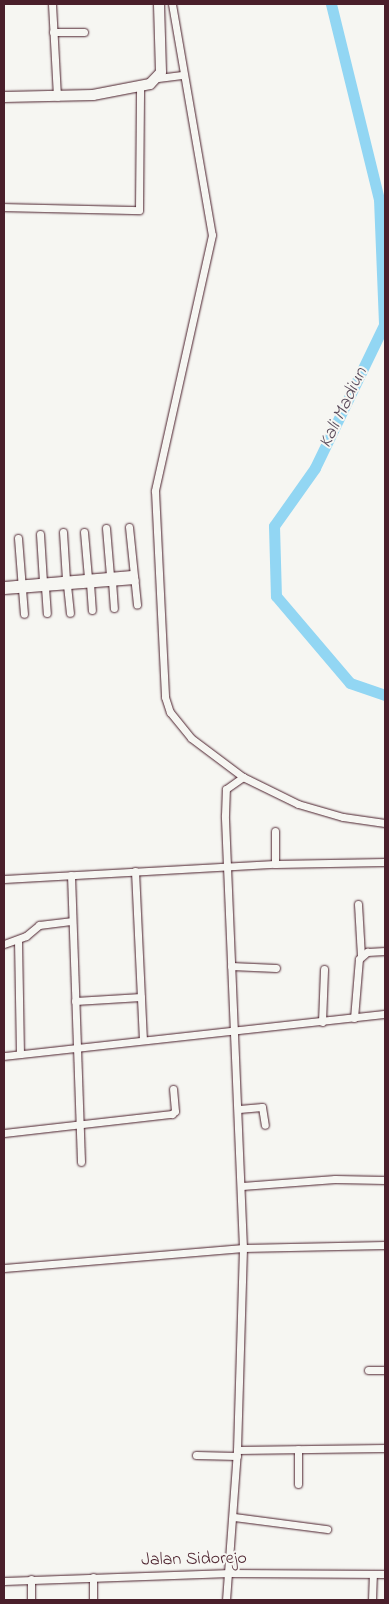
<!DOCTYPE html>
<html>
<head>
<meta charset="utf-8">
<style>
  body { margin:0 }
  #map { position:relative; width:389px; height:1604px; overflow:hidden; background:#f6f6f2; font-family:"Indie Flower",sans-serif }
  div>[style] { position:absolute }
  .river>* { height:11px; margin:-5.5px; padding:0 5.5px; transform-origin:5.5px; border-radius:5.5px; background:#92d6f3 }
  .roads { filter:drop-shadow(0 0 1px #4a1f2b) drop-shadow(0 0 1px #4a1f2b) }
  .street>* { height:7px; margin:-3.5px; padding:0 3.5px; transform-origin:3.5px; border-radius:3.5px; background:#f6f6f2 }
  .secondary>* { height:10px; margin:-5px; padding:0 5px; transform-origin:5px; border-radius:5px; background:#f6f6f2 }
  span { translate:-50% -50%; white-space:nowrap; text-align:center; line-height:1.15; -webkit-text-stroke:4px #f6f6f2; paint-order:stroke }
  .street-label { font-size:18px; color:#4a1f2b }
  .water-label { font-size:19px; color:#5c4d5d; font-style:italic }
  .frame { position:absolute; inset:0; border:5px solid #4a1f2b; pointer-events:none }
</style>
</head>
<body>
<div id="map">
  <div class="river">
    <i style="left:331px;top:4px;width:201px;rotate:76.2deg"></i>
    <i style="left:379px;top:199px;width:126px;rotate:87.7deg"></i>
    <i style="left:384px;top:325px;width:159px;rotate:115.8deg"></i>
    <i style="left:315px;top:468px;width:71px;rotate:125.3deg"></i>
    <i style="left:274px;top:526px;width:70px;rotate:88.4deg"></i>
    <i style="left:276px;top:596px;width:114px;rotate:49.6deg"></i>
    <i style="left:350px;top:683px;width:37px;rotate:19deg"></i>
  </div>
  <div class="roads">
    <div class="street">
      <i style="left:52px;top:4px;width:93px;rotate:86.9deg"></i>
      <i style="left:172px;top:4px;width:234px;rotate:80.2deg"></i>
      <i style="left:212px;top:235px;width:262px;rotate:102.6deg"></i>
      <i style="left:155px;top:491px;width:206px;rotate:87.2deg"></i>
      <i style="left:165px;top:697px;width:16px;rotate:72deg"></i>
      <i style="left:170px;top:712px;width:33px;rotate:51deg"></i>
      <i style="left:191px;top:738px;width:65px;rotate:36.9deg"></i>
      <i style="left:243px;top:777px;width:61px;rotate:26.1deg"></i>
      <i style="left:298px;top:804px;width:47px;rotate:16.1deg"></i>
      <i style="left:343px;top:817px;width:42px;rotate:8.1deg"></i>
      <i style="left:53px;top:32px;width:31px"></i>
      <i style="left:158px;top:78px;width:24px;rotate:-7deg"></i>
      <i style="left:4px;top:207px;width:135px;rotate:1.3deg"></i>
      <i style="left:139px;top:210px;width:124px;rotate:-89.5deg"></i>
      <i style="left:129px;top:527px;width:78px;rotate:84.1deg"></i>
      <i style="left:106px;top:528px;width:48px;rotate:85.2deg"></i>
      <i style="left:63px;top:532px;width:48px;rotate:86.4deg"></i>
      <i style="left:84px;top:532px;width:46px;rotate:85deg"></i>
      <i style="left:40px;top:534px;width:48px;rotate:86.4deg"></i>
      <i style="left:18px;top:538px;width:76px;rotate:85.5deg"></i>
      <i style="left:112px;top:581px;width:27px;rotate:86deg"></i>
      <i style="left:90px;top:583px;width:27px;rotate:86deg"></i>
      <i style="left:4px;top:585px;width:128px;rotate:-4.9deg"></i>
      <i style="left:67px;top:585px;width:28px;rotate:84deg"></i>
      <i style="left:45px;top:587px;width:26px;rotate:86deg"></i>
      <i style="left:4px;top:590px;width:131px;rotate:-4.4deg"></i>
      <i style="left:275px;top:831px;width:33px;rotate:90deg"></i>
      <i style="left:135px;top:871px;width:169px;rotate:87.3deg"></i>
      <i style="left:71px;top:875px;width:287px;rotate:88deg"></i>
      <i style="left:4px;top:879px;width:271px;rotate:-3.2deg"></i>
      <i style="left:275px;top:864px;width:110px;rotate:-1deg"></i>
      <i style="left:358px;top:904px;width:52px;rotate:86.7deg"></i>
      <i style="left:18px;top:940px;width:114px;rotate:89deg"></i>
      <i style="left:4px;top:944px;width:23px;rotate:-20deg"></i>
      <i style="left:26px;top:936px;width:17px;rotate:-40deg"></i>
      <i style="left:39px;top:925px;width:32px;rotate:-7deg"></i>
      <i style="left:231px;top:966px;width:45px;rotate:2.5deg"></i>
      <i style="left:75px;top:1001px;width:66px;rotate:-3.5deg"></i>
      <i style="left:354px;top:1018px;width:59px;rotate:-85.2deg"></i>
      <i style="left:359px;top:959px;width:11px;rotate:-41deg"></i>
      <i style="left:367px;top:952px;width:18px;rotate:-3deg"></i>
      <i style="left:322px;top:1022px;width:53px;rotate:-87.8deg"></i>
      <i style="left:4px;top:1056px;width:383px;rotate:-6.3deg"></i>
      <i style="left:239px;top:1109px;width:23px;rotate:-5deg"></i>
      <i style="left:262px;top:1107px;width:18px;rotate:81deg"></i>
      <i style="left:4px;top:1133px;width:169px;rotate:-6.5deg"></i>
      <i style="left:172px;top:1114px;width:4px;rotate:-45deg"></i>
      <i style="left:175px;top:1111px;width:22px;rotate:-95deg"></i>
      <i style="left:242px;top:1186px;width:93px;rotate:-4.3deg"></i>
      <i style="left:335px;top:1179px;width:50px;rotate:1.1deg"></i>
      <i style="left:4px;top:1268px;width:240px;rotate:-4.8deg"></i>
      <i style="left:243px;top:1248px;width:142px;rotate:-1.2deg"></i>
      <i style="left:368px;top:1370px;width:17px"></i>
      <i style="left:237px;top:1450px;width:148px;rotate:-0.8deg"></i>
      <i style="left:196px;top:1455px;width:41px;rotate:1.4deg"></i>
      <i style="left:298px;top:1484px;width:35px;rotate:-90deg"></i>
      <i style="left:234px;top:1517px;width:94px;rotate:7.4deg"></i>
      <i style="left:93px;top:1577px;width:23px;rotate:90deg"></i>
      <i style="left:31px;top:1579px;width:21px;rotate:90deg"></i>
      <i style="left:4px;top:1581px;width:226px;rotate:-2deg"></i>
      <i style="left:230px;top:1573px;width:155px;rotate:0.4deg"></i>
      <i style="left:226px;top:1600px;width:150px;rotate:-85.8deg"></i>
      <i style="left:237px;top:1450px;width:202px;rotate:-88.3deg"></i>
      <i style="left:243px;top:1248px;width:433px;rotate:-92.4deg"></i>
      <i style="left:225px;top:815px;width:26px;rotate:-88deg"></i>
      <i style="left:226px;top:789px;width:21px;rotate:-35deg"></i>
      <i style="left:372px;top:1600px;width:25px;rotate:-88deg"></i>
    </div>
    <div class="secondary">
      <i style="left:4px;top:97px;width:89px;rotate:-1.3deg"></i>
      <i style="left:93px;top:95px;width:58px;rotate:-10.9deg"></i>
      <i style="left:150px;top:84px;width:16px;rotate:-47deg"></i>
      <i style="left:161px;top:72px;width:68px;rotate:-91.7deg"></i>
    </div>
  </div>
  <div class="street-label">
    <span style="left:194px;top:1560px;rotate:-1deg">Jalan Sidorejo</span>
  </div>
  <div class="water-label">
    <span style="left:344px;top:408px;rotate:-64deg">Kali Madiun</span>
  </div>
  <div class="frame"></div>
</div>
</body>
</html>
